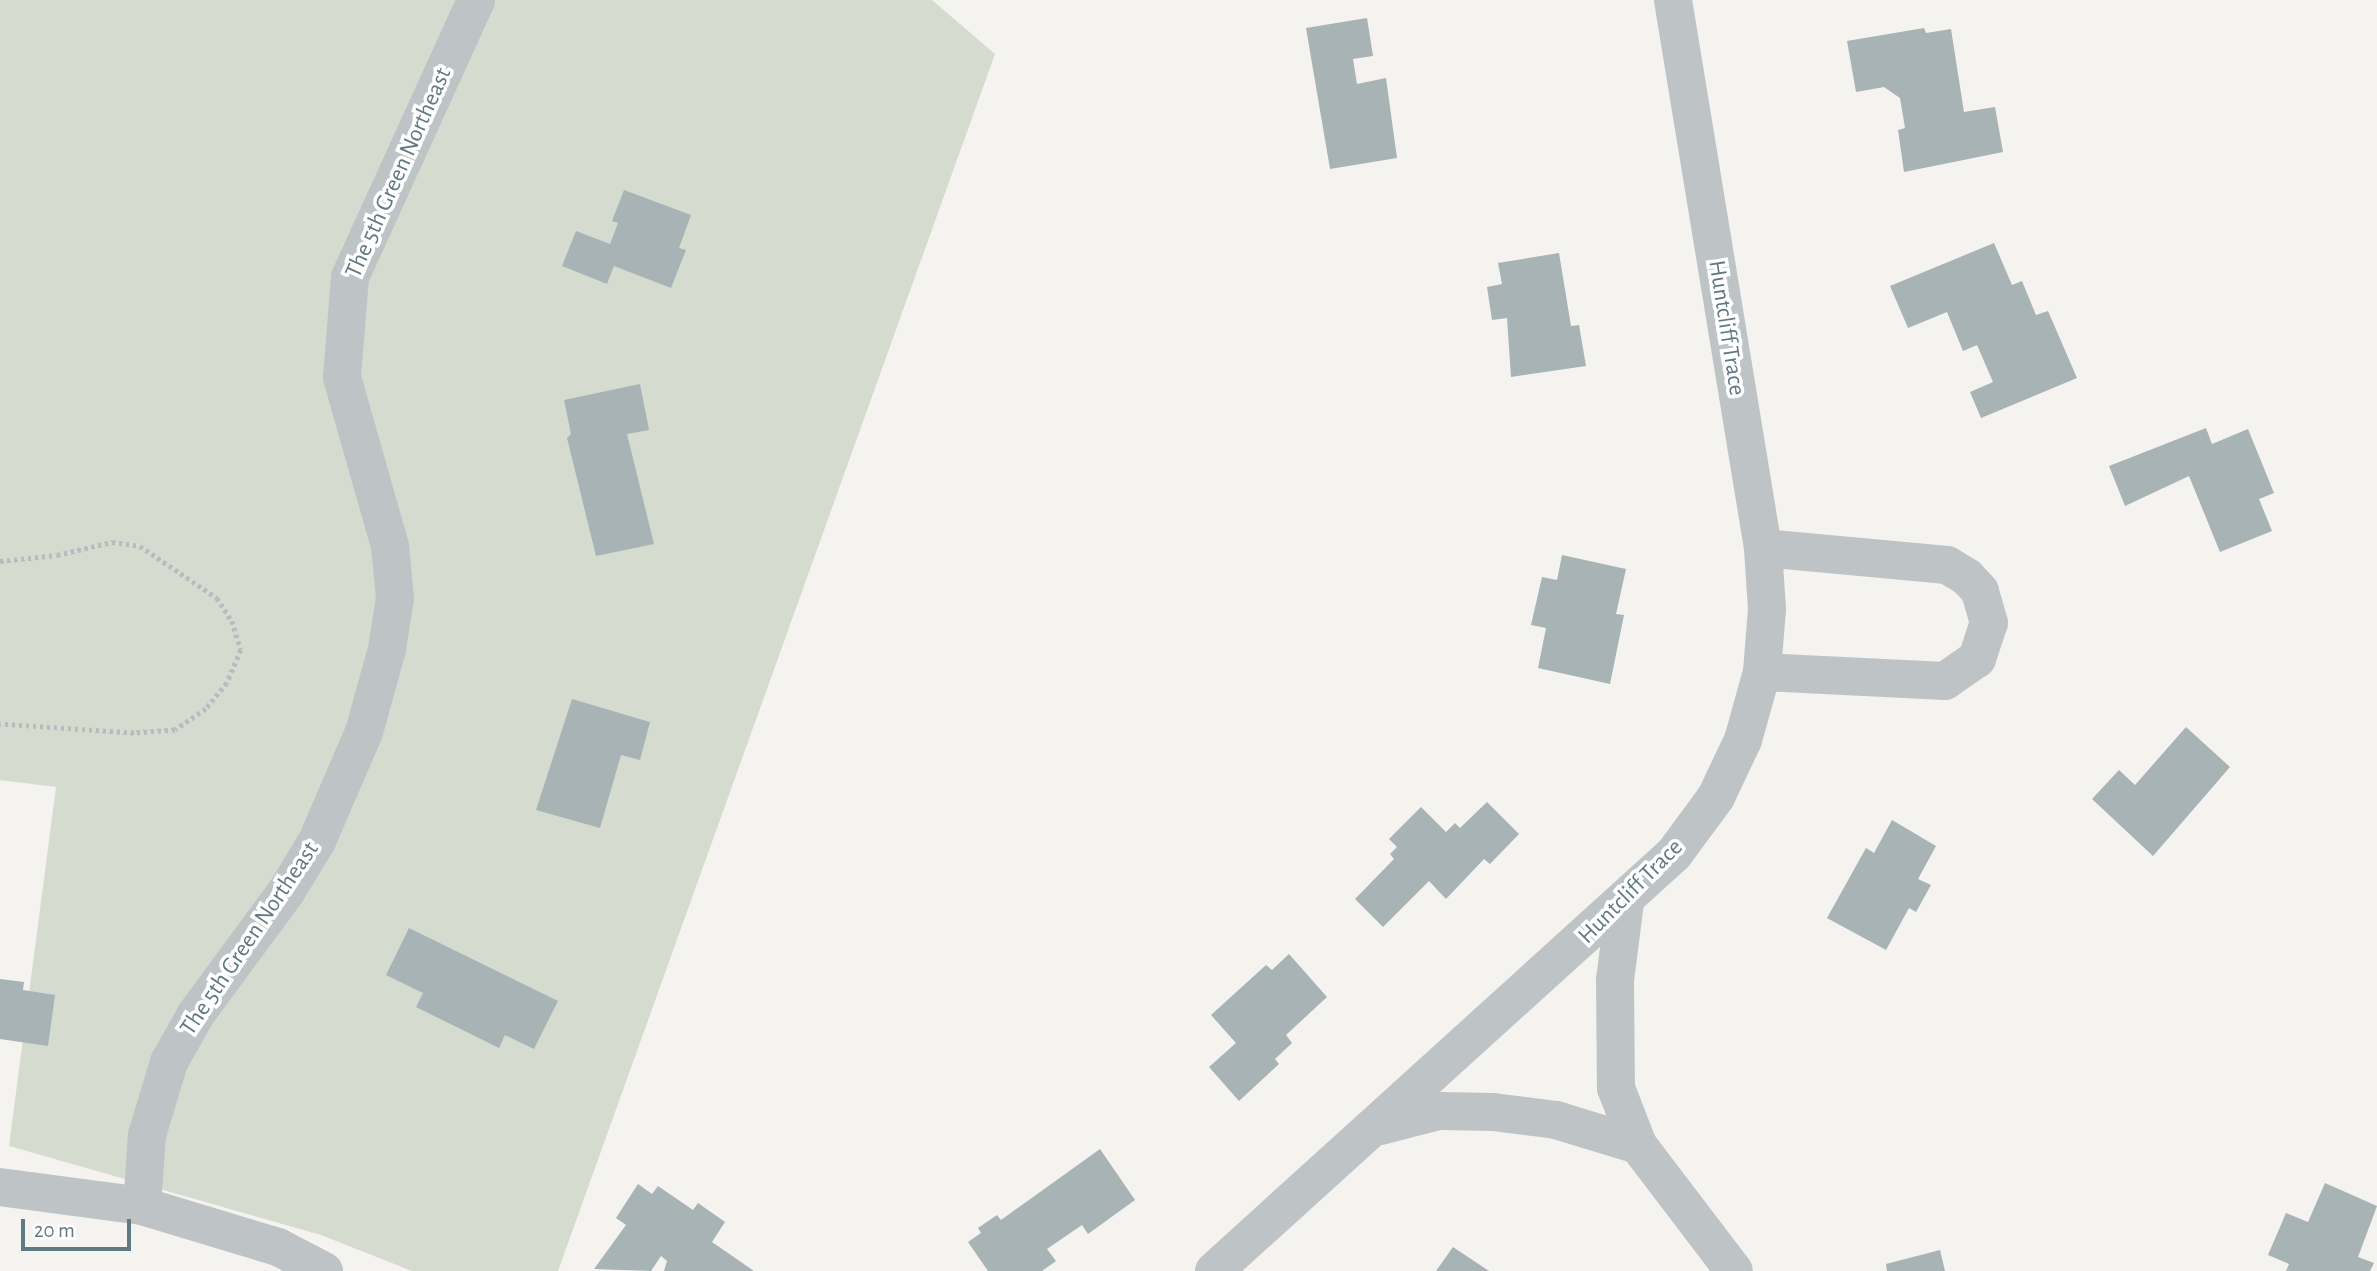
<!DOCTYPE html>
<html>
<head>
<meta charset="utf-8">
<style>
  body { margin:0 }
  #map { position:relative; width:2377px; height:1271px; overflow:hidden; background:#f4f3ef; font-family:"Alegreya Sans",sans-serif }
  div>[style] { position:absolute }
  .green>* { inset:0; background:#d6dbd0 }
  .building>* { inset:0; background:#a7b3b5 }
  .path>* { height:4.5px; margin-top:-2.25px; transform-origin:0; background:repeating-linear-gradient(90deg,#b8bcbe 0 3.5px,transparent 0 7px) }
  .minor>* { height:38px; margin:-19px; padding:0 19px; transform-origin:19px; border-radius:19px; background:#bec4c6 }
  span { translate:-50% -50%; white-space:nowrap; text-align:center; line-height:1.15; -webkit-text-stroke:7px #fff; paint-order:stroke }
  .street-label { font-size:24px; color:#617982 }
  .scale { position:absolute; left:21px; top:1219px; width:110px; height:32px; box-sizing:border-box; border:4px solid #617982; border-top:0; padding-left:9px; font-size:21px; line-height:24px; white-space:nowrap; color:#617982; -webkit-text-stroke:5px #fff; paint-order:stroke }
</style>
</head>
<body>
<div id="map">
  <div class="green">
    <i style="clip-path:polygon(0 0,932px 0,995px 54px,558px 1271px,412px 1271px,321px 1235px,9px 1146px,56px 787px,0 780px)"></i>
  </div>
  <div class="building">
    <i style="clip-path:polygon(1367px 18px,1373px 56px,1353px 59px,1357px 84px,1386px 78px,1397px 158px,1330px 169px,1306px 28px)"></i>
    <i style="clip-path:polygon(1924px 28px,1926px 33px,1951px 29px,1964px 112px,1995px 107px,2003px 152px,1904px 172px,1898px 130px,1905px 128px,1900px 98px,1884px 87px,1856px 92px,1847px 41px)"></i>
    <i style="clip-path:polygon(624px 190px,691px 215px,679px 248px,686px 250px,671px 288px,614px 266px,607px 284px,562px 266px,576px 231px,610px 244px,618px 223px,612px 221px)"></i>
    <i style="clip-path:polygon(1994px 243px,2012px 285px,2022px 281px,2036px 315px,2048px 311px,2077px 378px,1981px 418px,1970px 392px,1993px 382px,1977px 345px,1963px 351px,1947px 312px,1908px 328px,1890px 286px)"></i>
    <i style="clip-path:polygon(1559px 253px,1571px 326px,1579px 325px,1586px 366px,1511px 377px,1507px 318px,1492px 320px,1487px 287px,1502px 284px,1498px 263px)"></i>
    <i style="clip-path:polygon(640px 384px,649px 430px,627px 434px,654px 544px,596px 556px,567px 438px,571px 434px,564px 400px)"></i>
    <i style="clip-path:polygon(2206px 428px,2212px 444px,2248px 429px,2274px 493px,2259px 499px,2272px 531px,2220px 552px,2189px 476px,2125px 506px,2109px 466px)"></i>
    <i style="clip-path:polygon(1562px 555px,1626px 569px,1616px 614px,1624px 615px,1610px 684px,1538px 668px,1546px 628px,1531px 625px,1542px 577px,1557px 580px)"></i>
    <i style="clip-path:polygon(572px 699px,650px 722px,640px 760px,621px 755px,600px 828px,536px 810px)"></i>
    <i style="clip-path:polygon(2186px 727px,2230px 767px,2153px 856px,2092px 799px,2119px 770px,2135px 785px)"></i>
    <i style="clip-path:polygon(1487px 802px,1519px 834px,1490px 864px,1484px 859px,1446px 899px,1429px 881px,1383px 927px,1355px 899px,1394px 859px,1390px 854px,1397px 847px,1389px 839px,1421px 807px,1446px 832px,1455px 823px,1460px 828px)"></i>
    <i style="clip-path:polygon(1892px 820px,1936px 846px,1918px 879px,1931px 885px,1916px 912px,1909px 908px,1886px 950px,1827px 918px,1866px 848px,1874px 853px)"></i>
    <i style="clip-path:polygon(409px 928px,558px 1001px,534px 1049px,505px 1035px,499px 1048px,416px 1007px,423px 993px,386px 975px)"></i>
    <i style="clip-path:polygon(1289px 954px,1327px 997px,1286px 1035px,1292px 1043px,1275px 1059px,1279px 1064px,1239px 1101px,1209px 1067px,1236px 1043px,1211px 1015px,1266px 965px,1272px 970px)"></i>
    <i style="clip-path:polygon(0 979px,24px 982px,23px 990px,55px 995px,48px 1046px,0 1039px)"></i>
    <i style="clip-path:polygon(1100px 1149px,1135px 1200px,1088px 1234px,1082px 1225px,1047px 1249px,1056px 1261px,1042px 1271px,988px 1271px,968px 1242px,981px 1233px,978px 1228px,997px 1215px,1001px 1220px)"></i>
    <i style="clip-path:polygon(2325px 1183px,2377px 1206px,2358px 1257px,2374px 1263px,2370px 1271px,2286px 1271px,2289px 1264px,2268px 1255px,2286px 1213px,2308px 1222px)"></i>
    <i style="clip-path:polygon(638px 1184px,652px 1194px,658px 1186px,693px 1210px,698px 1203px,725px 1222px,712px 1242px,754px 1271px,664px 1271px,667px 1261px,661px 1256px,651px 1271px,594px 1269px,626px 1225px,616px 1218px)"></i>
    <i style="clip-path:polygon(1453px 1247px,1489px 1271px,1436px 1271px)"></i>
    <i style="clip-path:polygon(1940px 1250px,1945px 1271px,1887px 1271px,1886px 1264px)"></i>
  </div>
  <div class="path">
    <i style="left:0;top:561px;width:57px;rotate:-6deg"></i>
    <i style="left:57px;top:555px;width:57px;rotate:-13.3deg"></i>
    <i style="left:112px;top:542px;width:28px;rotate:8deg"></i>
    <i style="left:140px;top:546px;width:93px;rotate:34deg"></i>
    <i style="left:217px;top:598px;width:27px;rotate:57deg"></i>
    <i style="left:232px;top:621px;width:30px;rotate:73deg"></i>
    <i style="left:241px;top:650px;width:36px;rotate:113deg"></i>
    <i style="left:227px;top:683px;width:33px;rotate:129deg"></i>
    <i style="left:206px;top:709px;width:37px;rotate:146deg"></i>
    <i style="left:175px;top:730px;width:41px;rotate:175.8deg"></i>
    <i style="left:134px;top:733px;width:134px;rotate:-176.2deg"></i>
  </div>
  <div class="minor">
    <i style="left:1762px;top:672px;width:183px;rotate:2.8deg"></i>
    <i style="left:1945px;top:681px;width:39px;rotate:-35deg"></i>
    <i style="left:1977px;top:659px;width:38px;rotate:-72deg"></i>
    <i style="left:1989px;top:623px;width:33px;rotate:-106deg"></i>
    <i style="left:1980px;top:591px;width:19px;rotate:-133deg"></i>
    <i style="left:1967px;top:577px;width:23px;rotate:-149deg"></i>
    <i style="left:1947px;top:565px;width:185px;rotate:-174.7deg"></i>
    <i style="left:1625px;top:902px;width:79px;rotate:97.3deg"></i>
    <i style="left:1615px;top:980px;width:108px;rotate:89.5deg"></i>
    <i style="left:1616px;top:1088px;width:61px;rotate:68.9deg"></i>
    <i style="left:1638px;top:1145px;width:158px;rotate:52.7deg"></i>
    <i style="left:1380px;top:1126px;width:61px;rotate:-14.3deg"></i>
    <i style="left:1439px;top:1111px;width:54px;rotate:1.1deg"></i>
    <i style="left:1493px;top:1112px;width:64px;rotate:7.2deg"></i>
    <i style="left:1556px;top:1120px;width:86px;rotate:17deg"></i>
    <i style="left:0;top:1187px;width:143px;rotate:7.6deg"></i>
    <i style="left:142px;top:1206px;width:142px;rotate:16.8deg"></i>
    <i style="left:278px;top:1247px;width:52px;rotate:27.6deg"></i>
    <i style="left:142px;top:1206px;width:71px;rotate:-86deg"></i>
    <i style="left:147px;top:1135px;width:76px;rotate:-73.2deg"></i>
    <i style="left:169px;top:1062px;width:55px;rotate:-60.6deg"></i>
    <i style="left:196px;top:1014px;width:152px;rotate:-53.6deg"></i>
    <i style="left:286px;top:892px;width:60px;rotate:-58.7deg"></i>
    <i style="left:317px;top:841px;width:119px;rotate:-66.7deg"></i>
    <i style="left:364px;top:732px;width:86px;rotate:-74.5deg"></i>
    <i style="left:387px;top:649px;width:52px;rotate:-81.1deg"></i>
    <i style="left:395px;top:598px;width:52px;rotate:-95.5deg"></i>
    <i style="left:390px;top:546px;width:176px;rotate:-105.9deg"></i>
    <i style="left:342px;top:377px;width:100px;rotate:-85.4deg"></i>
    <i style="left:350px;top:277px;width:304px;rotate:-65.5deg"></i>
    <i style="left:1214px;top:1271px;width:621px;rotate:-42.19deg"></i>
    <i style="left:1674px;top:854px;width:71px;rotate:-53.6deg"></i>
    <i style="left:1716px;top:797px;width:63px;rotate:-64.7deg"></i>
    <i style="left:1743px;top:740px;width:71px;rotate:-74.4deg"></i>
    <i style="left:1762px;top:672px;width:63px;rotate:-85.5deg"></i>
    <i style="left:1767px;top:609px;width:61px;rotate:-93.8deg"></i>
    <i style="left:1763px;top:548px;width:555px;rotate:-99.33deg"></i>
  </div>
  <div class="street-label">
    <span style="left:399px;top:173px;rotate:-66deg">The 5th Green Northeast</span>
    <span style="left:1726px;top:328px;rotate:81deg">Huntcliff Trace</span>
    <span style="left:1631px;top:892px;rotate:-45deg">Huntcliff Trace</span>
    <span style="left:250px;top:939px;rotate:-56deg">The 5th Green Northeast</span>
  </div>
  <div class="scale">20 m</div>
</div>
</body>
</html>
